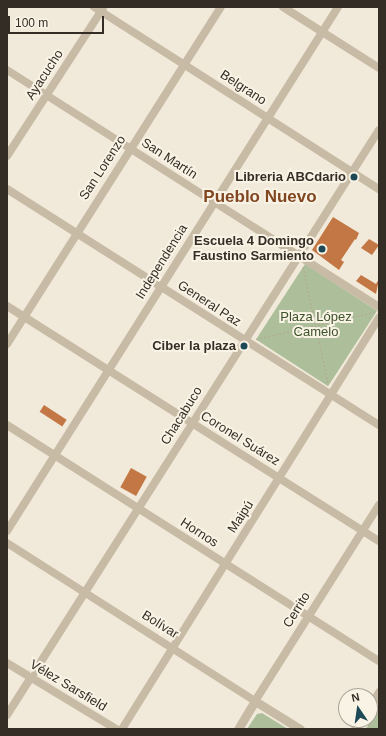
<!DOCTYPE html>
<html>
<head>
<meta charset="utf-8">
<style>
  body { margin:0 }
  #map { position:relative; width:386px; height:736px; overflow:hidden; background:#f1e9d9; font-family:Arial,sans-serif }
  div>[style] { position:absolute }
  .green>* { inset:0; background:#adbf9a; transform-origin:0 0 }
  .building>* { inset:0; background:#c37744; transform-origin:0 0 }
  .path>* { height:1px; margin-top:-0.5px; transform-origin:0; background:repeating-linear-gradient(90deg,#b4a590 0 2px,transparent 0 4px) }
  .minor>* { height:8px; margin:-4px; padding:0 4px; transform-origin:4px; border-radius:4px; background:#c8bba5 }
  .tertiary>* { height:9px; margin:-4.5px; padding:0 4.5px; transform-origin:4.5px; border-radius:4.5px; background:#c8bba5 }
  .dots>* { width:11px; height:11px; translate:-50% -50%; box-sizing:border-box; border:2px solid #f9f3e5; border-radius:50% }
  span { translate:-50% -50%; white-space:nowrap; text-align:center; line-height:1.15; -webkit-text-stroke:4px #f9f3e5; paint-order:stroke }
  .street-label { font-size:13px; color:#342d26 }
  .poi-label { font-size:13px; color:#342d26; font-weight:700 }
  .right { translate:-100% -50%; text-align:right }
  .park-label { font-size:13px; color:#3d522b }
  .district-label { font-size:17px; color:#814721; font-weight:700 }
  .frame { position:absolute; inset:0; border:8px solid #342d26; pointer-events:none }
  .north { position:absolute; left:338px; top:688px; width:40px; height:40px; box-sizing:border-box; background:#f9f3e5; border:1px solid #aaa499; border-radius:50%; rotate:347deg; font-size:11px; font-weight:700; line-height:16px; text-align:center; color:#342d26 }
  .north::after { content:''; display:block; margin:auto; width:14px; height:18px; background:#1d4855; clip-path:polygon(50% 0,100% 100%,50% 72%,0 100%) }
  .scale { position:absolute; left:8px; top:16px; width:96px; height:18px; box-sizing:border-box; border:2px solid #342d26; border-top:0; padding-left:5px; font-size:12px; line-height:14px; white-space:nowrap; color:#342d26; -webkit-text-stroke:3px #f9f3e5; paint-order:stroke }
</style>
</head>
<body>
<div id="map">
  <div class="green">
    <i style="left:305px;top:264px;width:86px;height:90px;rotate:33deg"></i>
    <i style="clip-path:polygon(379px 708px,379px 729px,366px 729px)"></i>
    <i style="clip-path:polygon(262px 713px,288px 729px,247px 729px,257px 714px)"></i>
  </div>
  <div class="building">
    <i style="clip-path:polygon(333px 217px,359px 233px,356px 240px,355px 239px,341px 260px,344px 262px,339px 270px,312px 250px)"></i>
    <i style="clip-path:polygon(369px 239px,379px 245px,372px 255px,361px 248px)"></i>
    <i style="clip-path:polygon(361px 275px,376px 284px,379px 279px,376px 294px,356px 281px)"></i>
    <i style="left:44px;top:405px;width:27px;height:8px;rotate:33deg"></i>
    <i style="left:131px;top:468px;width:18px;height:22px;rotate:29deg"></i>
  </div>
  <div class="path">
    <i style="left:303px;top:267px;width:119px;rotate:77.8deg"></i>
    <i style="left:256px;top:339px;width:121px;rotate:-12.9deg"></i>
    <i style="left:366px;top:729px;width:25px;rotate:-58deg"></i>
  </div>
  <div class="minor">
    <i style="left:94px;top:7px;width:338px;rotate:32.6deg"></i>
    <i style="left:283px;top:7px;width:114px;rotate:32.4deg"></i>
    <i style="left:7px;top:70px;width:441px;rotate:32.5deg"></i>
    <i style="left:7px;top:156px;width:176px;rotate:-57deg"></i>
    <i style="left:7px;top:189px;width:441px;rotate:32.4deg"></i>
    <i style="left:7px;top:306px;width:440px;rotate:32.3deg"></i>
    <i style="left:7px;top:344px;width:399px;rotate:-57.6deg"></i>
    <i style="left:7px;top:425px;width:441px;rotate:32.4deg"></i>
    <i style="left:7px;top:531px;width:620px;rotate:-57.72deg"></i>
    <i style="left:7px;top:543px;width:294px;rotate:32.5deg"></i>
    <i style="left:255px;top:701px;width:232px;rotate:-57.7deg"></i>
    <i style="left:7px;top:663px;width:127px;rotate:31.2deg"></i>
    <i style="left:7px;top:715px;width:693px;rotate:-57.55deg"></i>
    <i style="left:122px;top:729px;width:485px;rotate:-58deg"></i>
  </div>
  <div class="tertiary">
    <i style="left:370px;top:706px;width:17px;rotate:-57deg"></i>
    <i style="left:238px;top:729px;width:33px;rotate:-59deg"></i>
    <i style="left:255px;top:701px;width:53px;rotate:31.9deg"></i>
    <i style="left:355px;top:729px;width:11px;rotate:-56deg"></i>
  </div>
  <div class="dots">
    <i style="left:354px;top:177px;background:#1d4855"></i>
    <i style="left:322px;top:249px;background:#1d4855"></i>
    <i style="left:244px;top:346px;background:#1d4855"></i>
  </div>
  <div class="street-label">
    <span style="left:45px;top:75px;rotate:-57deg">Ayacucho</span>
    <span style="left:243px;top:88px;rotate:33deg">Belgrano</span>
    <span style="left:169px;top:159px;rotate:33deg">San Martín</span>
    <span style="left:103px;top:168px;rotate:-57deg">San Lorenzo</span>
    <span style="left:162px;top:262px;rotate:-58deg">Independencia</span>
    <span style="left:209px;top:304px;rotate:33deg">General Paz</span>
    <span style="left:182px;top:416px;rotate:-58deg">Chacabuco</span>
    <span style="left:240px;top:439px;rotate:32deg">Coronel Suárez</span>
    <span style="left:241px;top:517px;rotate:-57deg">Maipú</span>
    <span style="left:199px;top:533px;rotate:33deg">Hornos</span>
    <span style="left:297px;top:610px;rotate:-58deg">Cerrito</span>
    <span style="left:160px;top:625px;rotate:32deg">Bolívar</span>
    <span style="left:68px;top:686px;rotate:31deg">Vélez Sarsfield</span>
  </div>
  <div class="poi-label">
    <span class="right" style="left:346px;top:177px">Libreria ABCdario</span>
    <span class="right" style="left:314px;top:249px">Escuela 4 Domingo<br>Faustino Sarmiento</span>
    <span class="right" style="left:236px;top:346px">Ciber la plaza</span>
  </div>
  <div class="park-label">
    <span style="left:316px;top:325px">Plaza López<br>Camelo</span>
  </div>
  <div class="district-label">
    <span style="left:260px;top:197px">Pueblo Nuevo</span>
  </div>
  <div class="frame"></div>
  <div class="north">N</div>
  <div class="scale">100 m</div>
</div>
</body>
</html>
